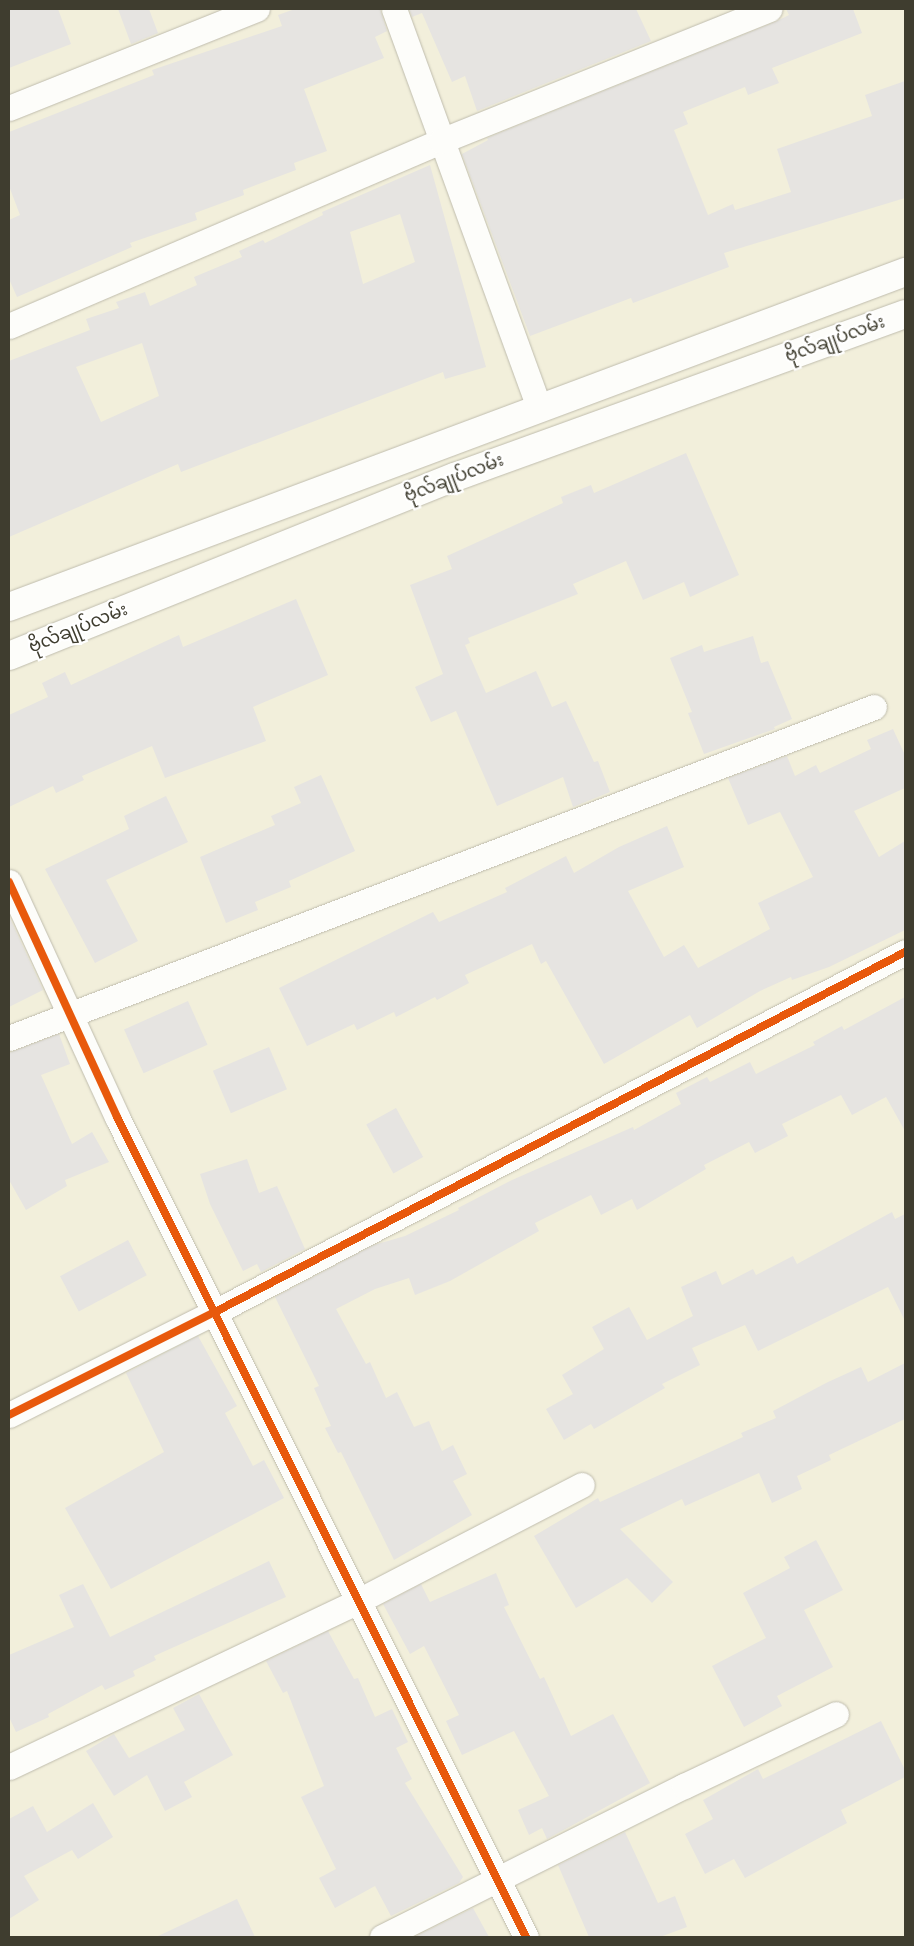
<!DOCTYPE html>
<html>
<head>
<meta charset="utf-8">
<style>
  body { margin:0 }
  #map { position:relative; width:914px; height:1946px; overflow:hidden; background:#f2efdb; font-family:"Work Sans","Noto Sans Myanmar",sans-serif }
  div>[style] { position:absolute }
  .building>* { inset:0; background:#e6e4e1; transform-origin:0 0 }
  .roads { filter:drop-shadow(0 0 1px #bfbcad) drop-shadow(0 0 1px #bfbcad) }
  .street>* { height:25px; margin:-12.5px; padding:0 12.5px; transform-origin:12.5px; border-radius:12.5px; background:#fdfdfa }
  .primary>* { height:28px; margin:-14px; padding:0 14px; transform-origin:14px; border-radius:14px; background:#fdfdfa }
  .cycleway>* { height:8px; margin:-4px; padding:0 4px; transform-origin:4px; border-radius:4px; background:#e8590c }
  span { translate:-50% -50%; white-space:nowrap; text-align:center; line-height:1.15; -webkit-text-stroke:4.5px #fff; paint-order:stroke }
  .street-label { font-size:18px; color:#3f3d2f }
  .frame { position:absolute; inset:0; border:10px solid #3f3d2f; pointer-events:none }
</style>
</head>
<body>
<div id="map">
  <div class="building">
    <i style="clip-path:polygon(9px 9px,58px 9px,71px 44px,9px 68px)"></i>
    <i style="clip-path:polygon(118px 9px,149px 9px,158px 33px,131px 44px)"></i>
    <i style="clip-path:polygon(295px 9px,380px 9px,387px 31px,375px 37px,384px 58px,304px 89px,327px 151px,294px 163px,296px 170px,243px 190px,244px 195px,195px 213px,197px 220px,130px 243px,132px 247px,17px 297px,9px 279px,9px 220px,20px 215px,9px 186px,9px 132px,154px 75px,152px 70px,282px 26px,278px 15px)"></i>
    <i style="clip-path:polygon(409px 9px,636px 9px,651px 41px,477px 111px,465px 76px,452px 82px,422px 13px,412px 17px)"></i>
    <i style="clip-path:polygon(786px 9px,853px 9px,862px 33px,772px 68px,779px 83px,748px 95px,745px 87px,683px 112px,688px 124px,674px 130px,708px 215px,733px 204px,735px 210px,791px 192px,777px 149px,872px 116px,865px 95px,905px 81px,905px 198px,724px 253px,729px 267px,633px 303px,631px 298px,530px 336px,462px 154px,488px 140px,487px 138px,775px 22px,789px 15px)"></i>
    <i style="clip-path:polygon(evenodd,430px 165px,486px 367px,445px 379px,443px 372px,181px 472px,178px 464px,9px 537px,9px 361px,90px 330px,86px 319px,119px 308px,116px 302px,145px 292px,150px 306px,197px 285px,194px 277px,242px 257px,239px 251px,263px 240px,265px 243px,323px 215px,322px 212px,430px 165px,400px 214px,415px 262px,363px 284px,350px 232px,400px 214px,430px 165px,142px 343px,159px 396px,101px 422px,76px 367px,142px 343px)"></i>
    <i style="clip-path:polygon(686px 453px,739px 575px,690px 597px,684px 582px,643px 600px,626px 561px,573px 584px,578px 594px,468px 638px,470px 643px,465px 645px,486px 693px,536px 671px,552px 707px,566px 701px,594px 762px,598px 761px,610px 792px,573px 807px,563px 777px,497px 806px,456px 711px,431px 722px,415px 687px,443px 674px,410px 585px,452px 569px,447px 556px,563px 503px,561px 497px,591px 485px,594px 493px)"></i>
    <i style="clip-path:polygon(296px 599px,328px 675px,253px 707px,266px 741px,165px 778px,152px 746px,82px 776px,84px 780px,56px 793px,53px 786px,9px 807px,9px 715px,48px 697px,42px 683px,65px 672px,71px 685px,179px 635px,183px 647px)"></i>
    <i style="clip-path:polygon(753px 636px,761px 663px,768px 661px,792px 719px,774px 727px,775px 729px,704px 754px,688px 713px,692px 712px,670px 658px,702px 645px,704px 652px)"></i>
    <i style="clip-path:polygon(893px 729px,905px 755px,905px 788px,854px 811px,879px 857px,905px 841px,905px 930px,829px 967px,792px 980px,791px 977px,760px 991px,697px 1028px,690px 1015px,604px 1064px,546px 961px,541px 964px,532px 944px,465px 975px,469px 983px,437px 1000px,435px 997px,396px 1017px,394px 1012px,357px 1030px,354px 1024px,307px 1046px,279px 988px,433px 912px,439px 922px,507px 892px,505px 888px,566px 856px,574px 873px,619px 847px,667px 826px,684px 867px,628px 891px,664px 957px,684px 945px,698px 968px,770px 929px,758px 903px,813px 877px,780px 812px,748px 825px,728px 778px,787px 756px,795px 776px,816px 765px,820px 773px,871px 749px,867px 740px)"></i>
    <i style="clip-path:polygon(321px 775px,355px 851px,289px 881px,291px 887px,255px 902px,258px 910px,226px 923px,200px 857px,275px 825px,271px 816px,301px 803px,294px 787px)"></i>
    <i style="clip-path:polygon(166px 796px,188px 842px,106px 880px,138px 941px,95px 963px,45px 869px,129px 829px,124px 816px)"></i>
    <i style="clip-path:polygon(9px 916px,43px 990px,9px 1007px)"></i>
    <i style="clip-path:polygon(905px 997px,905px 1131px,886px 1097px,852px 1115px,841px 1095px,782px 1124px,788px 1136px,755px 1153px,749px 1142px,704px 1165px,706px 1169px,637px 1210px,632px 1199px,601px 1215px,591px 1195px,535px 1223px,539px 1231px,450px 1281px,415px 1295px,409px 1278px,375px 1289px,336px 1309px,366px 1364px,370px 1362px,386px 1398px,397px 1392px,414px 1427px,429px 1421px,442px 1451px,453px 1445px,467px 1474px,453px 1481px,472px 1515px,394px 1560px,341px 1452px,338px 1453px,325px 1428px,331px 1426px,314px 1388px,319px 1386px,275px 1297px,374px 1245px,405px 1236px,459px 1210px,458px 1208px,512px 1180px,633px 1127px,634px 1130px,681px 1104px,676px 1093px,707px 1077px,710px 1082px,750px 1062px,756px 1074px,815px 1045px,813px 1042px,842px 1026px,844px 1030px)"></i>
    <i style="left:188px;top:1001px;width:48px;height:70px;rotate:66deg"></i>
    <i style="clip-path:polygon(59px 1034px,70px 1064px,41px 1075px,72px 1144px,92px 1132px,109px 1162px,65px 1180px,67px 1186px,26px 1210px,9px 1180px,9px 1053px)"></i>
    <i style="left:269px;top:1047px;width:46px;height:61px;rotate:67deg"></i>
    <i style="left:396px;top:1108px;width:56px;height:34px;rotate:61deg"></i>
    <i style="clip-path:polygon(247px 1159px,259px 1193px,277px 1186px,305px 1249px,261px 1272px,257px 1264px,243px 1271px,210px 1204px,200px 1174px)"></i>
    <i style="clip-path:polygon(892px 1212px,895px 1219px,905px 1214px,905px 1321px,888px 1287px,758px 1351px,745px 1325px,692px 1348px,700px 1365px,662px 1384px,665px 1388px,594px 1429px,591px 1424px,564px 1440px,546px 1409px,573px 1394px,562px 1375px,604px 1349px,592px 1327px,629px 1307px,647px 1340px,693px 1316px,681px 1287px,716px 1271px,722px 1285px,753px 1269px,756px 1275px,793px 1256px,797px 1264px)"></i>
    <i style="left:128px;top:1240px;width:40px;height:77px;rotate:62deg"></i>
    <i style="clip-path:polygon(198px 1336px,237px 1406px,225px 1413px,253px 1466px,264px 1460px,284px 1498px,111px 1589px,65px 1508px,164px 1452px,126px 1373px)"></i>
    <i style="clip-path:polygon(905px 1363px,905px 1419px,829px 1455px,831px 1460px,797px 1476px,802px 1489px,772px 1503px,759px 1473px,685px 1506px,682px 1499px,620px 1529px,673px 1582px,652px 1603px,627px 1578px,576px 1608px,534px 1536px,598px 1498px,600px 1502px,743px 1437px,741px 1433px,776px 1418px,773px 1411px,828px 1382px,861px 1367px,868px 1382px)"></i>
    <i style="clip-path:polygon(816px 1540px,843px 1590px,804px 1610px,833px 1667px,777px 1696px,782px 1706px,744px 1727px,712px 1666px,766px 1638px,743px 1593px,790px 1568px,784px 1557px)"></i>
    <i style="clip-path:polygon(269px 1561px,286px 1597px,154px 1656px,156px 1660px,133px 1671px,135px 1676px,105px 1690px,102px 1685px,48px 1714px,49px 1717px,16px 1732px,9px 1717px,9px 1655px,74px 1627px,59px 1595px,83px 1584px,110px 1637px)"></i>
    <i style="clip-path:polygon(496px 1573px,509px 1605px,504px 1607px,540px 1679px,544px 1677px,571px 1736px,613px 1714px,650px 1783px,547px 1839px,542px 1828px,529px 1835px,518px 1810px,549px 1796px,514px 1731px,462px 1755px,446px 1721px,459px 1715px,424px 1646px,410px 1654px,383px 1604px,421px 1584px,430px 1602px)"></i>
    <i style="clip-path:polygon(328px 1631px,354px 1679px,358px 1678px,375px 1717px,392px 1709px,408px 1742px,396px 1748px,412px 1779px,405px 1783px,463px 1877px,459px 1883px,391px 1916px,375px 1886px,335px 1908px,319px 1878px,336px 1869px,301px 1797px,324px 1786px,287px 1691px,283px 1693px,266px 1661px)"></i>
    <i style="clip-path:polygon(199px 1694px,233px 1755px,184px 1782px,192px 1797px,165px 1811px,147px 1775px,114px 1796px,86px 1751px,114px 1734px,129px 1758px,185px 1730px,173px 1708px)"></i>
    <i style="clip-path:polygon(881px 1721px,905px 1770px,905px 1777px,841px 1810px,847px 1823px,745px 1878px,734px 1859px,705px 1874px,685px 1834px,713px 1819px,703px 1800px,758px 1769px,763px 1779px)"></i>
    <i style="clip-path:polygon(93px 1803px,113px 1837px,78px 1859px,72px 1850px,24px 1876px,39px 1900px,9px 1919px,9px 1819px,33px 1806px,47px 1832px)"></i>
    <i style="clip-path:polygon(625px 1832px,658px 1903px,675px 1896px,687px 1927px,660px 1937px,589px 1937px,558px 1865px)"></i>
    <i style="clip-path:polygon(237px 1899px,255px 1937px,156px 1937px)"></i>
    <i style="clip-path:polygon(473px 1908px,489px 1937px,414px 1937px)"></i>
  </div>
  <div class="roads">
    <div class="street">
      <i style="left:394px;top:9px;width:424px;rotate:70deg"></i>
      <i style="left:9px;top:108px;width:267px;rotate:-21.8deg"></i>
      <i style="left:9px;top:326px;width:470px;rotate:-23.2deg"></i>
      <i style="left:441px;top:141px;width:354px;rotate:-21.9deg"></i>
      <i style="left:9px;top:882px;width:259px;rotate:65.3deg"></i>
      <i style="left:117px;top:1117px;width:916px;rotate:63.49deg"></i>
      <i style="left:9px;top:1038px;width:926px;rotate:-20.94deg"></i>
      <i style="left:9px;top:1415px;width:230px;rotate:-26.6deg"></i>
      <i style="left:215px;top:1312px;width:778px;rotate:-27.55deg"></i>
      <i style="left:9px;top:1767px;width:386px;rotate:-25.4deg"></i>
      <i style="left:358px;top:1601px;width:252px;rotate:-27.4deg"></i>
      <i style="left:382px;top:1937px;width:338px;rotate:-26.6deg"></i>
      <i style="left:684px;top:1786px;width:168px;rotate:-25.3deg"></i>
    </div>
    <div class="primary">
      <i style="left:9px;top:607px;width:957px;rotate:-20.5deg"></i>
      <i style="left:9px;top:656px;width:481px;rotate:-21.9deg"></i>
      <i style="left:455px;top:477px;width:479px;rotate:-19.9deg"></i>
    </div>
  </div>
  <div class="cycleway">
    <i style="left:9px;top:882px;width:259px;rotate:65.3deg"></i>
    <i style="left:117px;top:1117px;width:916px;rotate:63.49deg"></i>
    <i style="left:9px;top:1415px;width:230px;rotate:-26.6deg"></i>
    <i style="left:215px;top:1312px;width:778px;rotate:-27.55deg"></i>
  </div>
  <div class="street-label">
    <span style="left:835px;top:339px;rotate:-20deg">ဗိုလ်ချုပ်လမ်း</span>
    <span style="left:454px;top:478px;rotate:-21deg">ဗိုလ်ချုပ်လမ်း</span>
    <span style="left:78px;top:628px;rotate:-22deg">ဗိုလ်ချုပ်လမ်း</span>
  </div>
  <div class="frame"></div>
</div>
</body>
</html>
